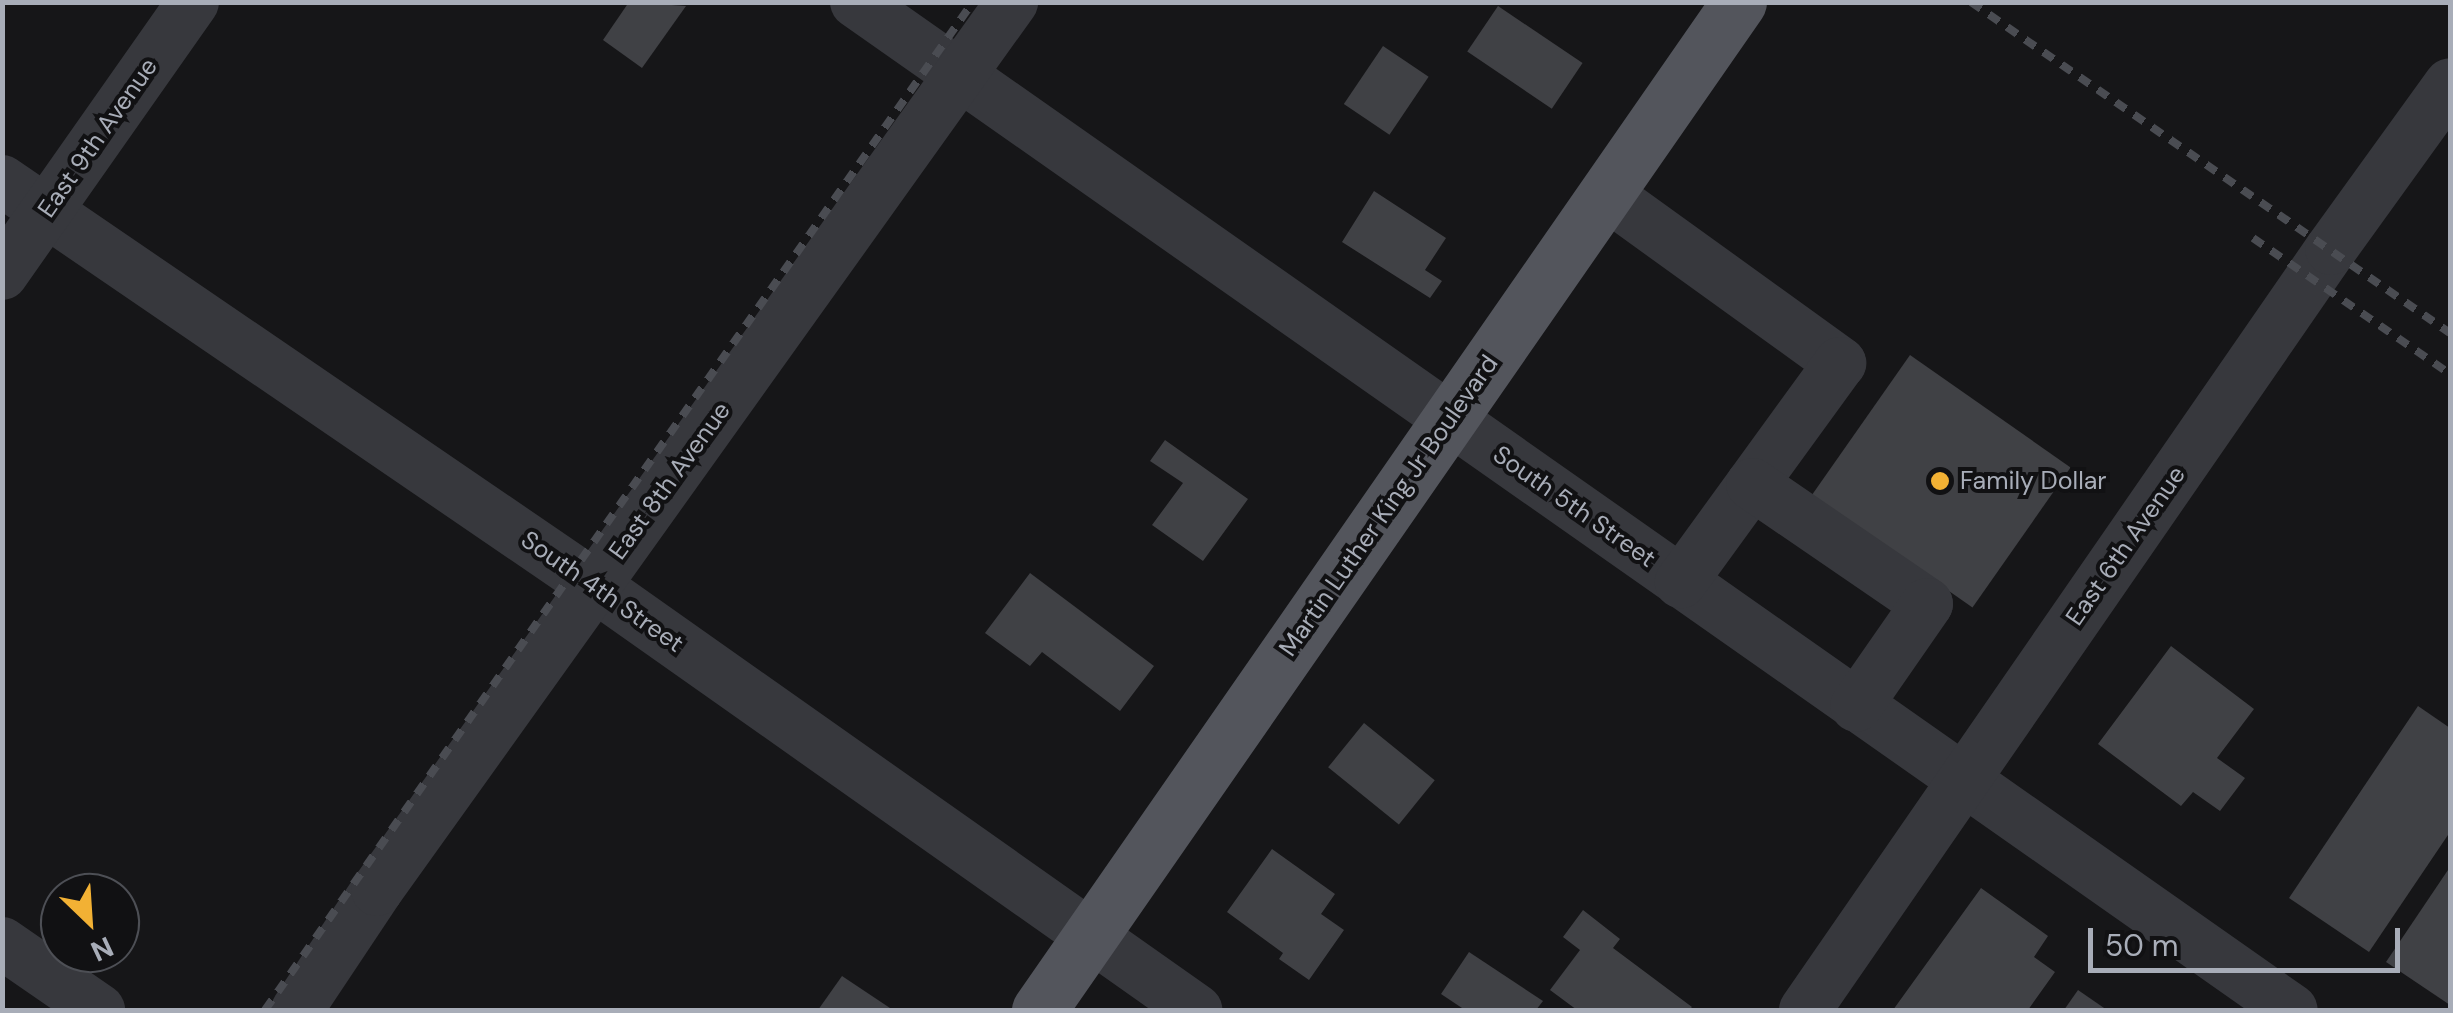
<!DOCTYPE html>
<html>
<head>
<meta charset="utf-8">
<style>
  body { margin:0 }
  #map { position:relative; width:2453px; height:1013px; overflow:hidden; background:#161618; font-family:"DM Sans",sans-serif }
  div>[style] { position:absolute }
  .building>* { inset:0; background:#404145; transform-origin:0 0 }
  .minor>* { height:52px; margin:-26px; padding:0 26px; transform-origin:26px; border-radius:26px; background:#37383d }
  .major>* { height:55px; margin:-27.5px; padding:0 27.5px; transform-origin:27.5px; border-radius:27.5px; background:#53555c }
  .rail>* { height:8px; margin-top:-4px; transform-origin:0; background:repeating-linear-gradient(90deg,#4a4c52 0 12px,transparent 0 22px) }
  .dots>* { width:28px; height:28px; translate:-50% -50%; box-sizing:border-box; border:5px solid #111113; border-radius:50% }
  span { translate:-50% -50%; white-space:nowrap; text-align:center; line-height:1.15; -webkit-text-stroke:8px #111113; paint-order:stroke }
  .street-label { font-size:25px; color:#a8adb8 }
  .poi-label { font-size:25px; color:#a8adb8 }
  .left { translate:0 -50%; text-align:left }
  .frame { position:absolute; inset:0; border:5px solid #a8adb8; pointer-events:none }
  .north { position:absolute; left:40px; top:873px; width:100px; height:100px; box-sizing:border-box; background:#111113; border:2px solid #4d4f55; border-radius:50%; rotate:155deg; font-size:28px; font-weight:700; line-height:40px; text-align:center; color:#a8adb8 }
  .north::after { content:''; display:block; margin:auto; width:35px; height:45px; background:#f2b134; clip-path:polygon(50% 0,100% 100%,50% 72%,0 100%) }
  .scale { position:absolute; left:2088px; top:928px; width:312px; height:45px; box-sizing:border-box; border:5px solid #a8adb8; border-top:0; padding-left:12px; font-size:30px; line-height:35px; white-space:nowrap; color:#a8adb8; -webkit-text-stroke:8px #111113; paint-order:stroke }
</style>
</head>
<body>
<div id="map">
  <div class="building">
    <i style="clip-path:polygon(629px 2px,686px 6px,642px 68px,603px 40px)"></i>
    <i style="left:1498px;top:6px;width:102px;height:55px;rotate:34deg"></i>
    <i style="left:1383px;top:46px;width:55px;height:70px;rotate:34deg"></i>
    <i style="clip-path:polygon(1374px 191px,1446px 238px,1425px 270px,1442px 281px,1430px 298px,1342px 242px)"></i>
    <i style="left:1910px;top:355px;width:196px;height:171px;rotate:35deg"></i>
    <i style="clip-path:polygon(1165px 440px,1248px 499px,1203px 561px,1152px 525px,1183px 483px,1150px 461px)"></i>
    <i style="clip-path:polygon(1030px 573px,1154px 666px,1120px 711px,1042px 652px,1030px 666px,985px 633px)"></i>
    <i style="clip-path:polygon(2171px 646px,2254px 709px,2217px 758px,2245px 778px,2220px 811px,2193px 792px,2181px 806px,2098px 744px)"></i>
    <i style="clip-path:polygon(2418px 706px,2450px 728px,2450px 832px,2369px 952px,2289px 898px)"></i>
    <i style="left:1364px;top:723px;width:91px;height:57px;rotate:39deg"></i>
    <i style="clip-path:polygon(1272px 849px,1335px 894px,1321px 914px,1344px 930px,1309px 980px,1279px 959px,1283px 953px,1227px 912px)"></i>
    <i style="clip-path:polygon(2450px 867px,2450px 1005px,2386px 962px)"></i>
    <i style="clip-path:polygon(1981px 888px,2048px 936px,2034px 957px,2055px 972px,2028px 1010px,1893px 1010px)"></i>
    <i style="clip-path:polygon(1583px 910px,1620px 939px,1613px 948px,1692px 1007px,1689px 1010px,1577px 1010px,1550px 990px,1580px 950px,1563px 937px)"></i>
    <i style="clip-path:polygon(1469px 952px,1543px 1001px,1536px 1010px,1465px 1010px,1441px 994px)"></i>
    <i style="clip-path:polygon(842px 976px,893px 1010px,818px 1010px)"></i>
    <i style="clip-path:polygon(2078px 990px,2107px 1010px,2064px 1010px)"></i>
  </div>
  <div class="minor">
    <i style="left:856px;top:2px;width:1754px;rotate:35.07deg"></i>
    <i style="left:2px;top:181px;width:718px;rotate:34.33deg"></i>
    <i style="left:595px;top:586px;width:736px;rotate:35.2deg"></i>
    <i style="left:1606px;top:194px;width:289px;rotate:35.8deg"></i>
    <i style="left:1840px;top:363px;width:271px;rotate:126deg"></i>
    <i style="left:2px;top:274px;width:332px;rotate:-54.9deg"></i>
    <i style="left:1752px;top:484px;width:212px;rotate:34.4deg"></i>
    <i style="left:1927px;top:604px;width:124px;rotate:124.8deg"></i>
    <i style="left:2px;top:943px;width:118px;rotate:34.6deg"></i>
    <i style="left:297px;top:1010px;width:144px;rotate:-56.3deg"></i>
    <i style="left:377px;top:890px;width:1092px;rotate:-54.43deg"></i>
    <i style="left:1805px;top:1010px;width:925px;rotate:-55.35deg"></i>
    <i style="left:2331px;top:249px;width:203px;rotate:-54.2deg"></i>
  </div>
  <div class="major">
    <i style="left:1039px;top:1010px;width:1227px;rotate:-55.22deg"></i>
  </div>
  <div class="rail">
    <i style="left:1971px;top:2px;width:582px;rotate:34.65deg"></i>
    <i style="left:2253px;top:238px;width:239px;rotate:34.6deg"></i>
    <i style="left:265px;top:1010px;width:1232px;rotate:-54.92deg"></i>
  </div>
  <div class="dots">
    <i style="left:1940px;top:481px;background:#f2b134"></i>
  </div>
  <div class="street-label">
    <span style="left:98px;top:138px;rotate:-55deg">East 9th Avenue</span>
    <span style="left:670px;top:481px;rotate:-54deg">East 8th Avenue</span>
    <span style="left:1389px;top:506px;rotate:-55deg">Martin Luther King Jr Boulevard</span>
    <span style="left:1574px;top:507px;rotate:35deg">South 5th Street</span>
    <span style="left:2126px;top:546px;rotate:-55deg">East 6th Avenue</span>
    <span style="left:602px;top:592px;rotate:35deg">South 4th Street</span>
  </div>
  <div class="poi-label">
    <span class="left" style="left:1960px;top:481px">Family Dollar</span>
  </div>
  <div class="frame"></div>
  <div class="north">N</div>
  <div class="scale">50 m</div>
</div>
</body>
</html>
